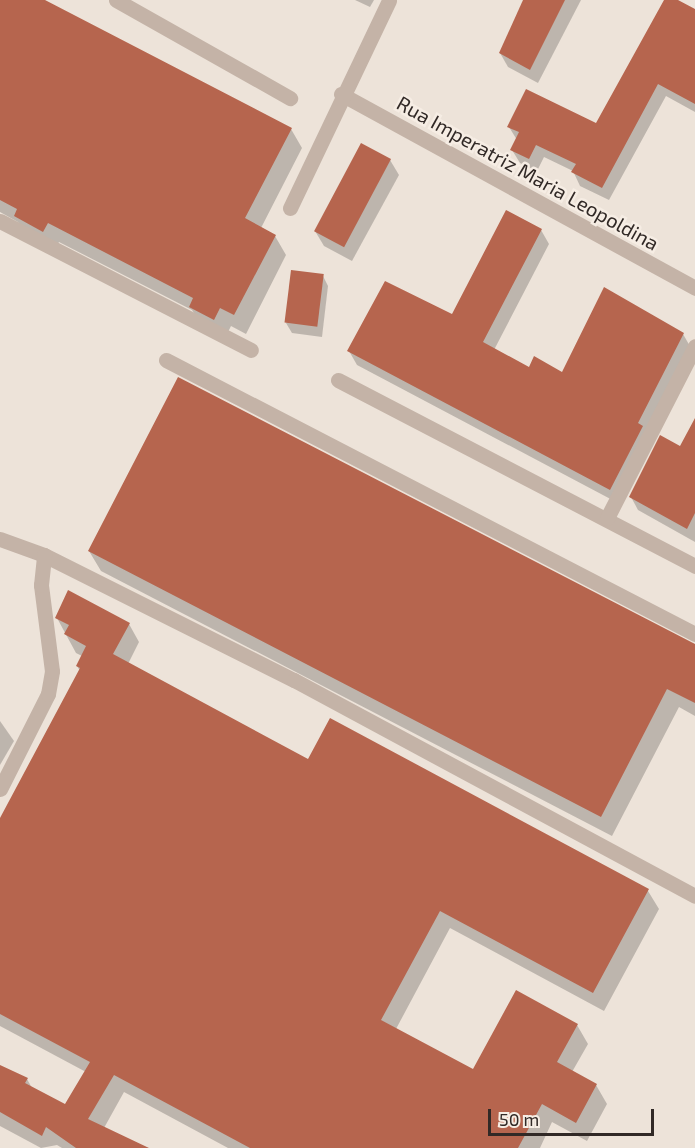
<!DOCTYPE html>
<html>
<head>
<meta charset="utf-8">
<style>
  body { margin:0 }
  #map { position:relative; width:695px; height:1148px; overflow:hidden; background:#ede3d9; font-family:"Exo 2",sans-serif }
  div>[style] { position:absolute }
  .shadow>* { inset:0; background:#0003 }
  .building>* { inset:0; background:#b6654e; transform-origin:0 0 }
  .minor>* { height:15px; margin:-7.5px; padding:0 7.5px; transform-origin:7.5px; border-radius:7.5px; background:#c4b3a7 }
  span { translate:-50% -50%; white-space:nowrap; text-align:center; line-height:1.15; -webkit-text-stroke:5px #f6ede4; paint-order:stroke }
  .street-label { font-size:20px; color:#312926 }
  .scale { position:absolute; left:488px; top:1109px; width:166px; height:27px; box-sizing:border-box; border:3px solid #312926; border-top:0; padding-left:8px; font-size:18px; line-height:21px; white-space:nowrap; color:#312926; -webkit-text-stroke:4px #f6ede4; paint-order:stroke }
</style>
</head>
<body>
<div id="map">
  <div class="shadow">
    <i style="clip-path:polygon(0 0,41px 0,291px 129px,302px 148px,261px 228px,275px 236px,286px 255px,246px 334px,231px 326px,225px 338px,202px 326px,192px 310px,59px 242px,54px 250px,26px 236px,18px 222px,0 212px)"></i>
    <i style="clip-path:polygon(355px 0,374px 0,370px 7px)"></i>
    <i style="clip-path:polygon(526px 0,581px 0,538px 83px,508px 67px,500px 53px)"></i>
    <i style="clip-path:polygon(665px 0,674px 0,695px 12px,695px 112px,666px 96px,609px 200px,580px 186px,573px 171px,544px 157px,537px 171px,520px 163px,512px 150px,517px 140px,509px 127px,597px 125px)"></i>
    <i style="clip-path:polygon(390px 160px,399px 175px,352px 261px,324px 246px,315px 231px)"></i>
    <i style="clip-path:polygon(541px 230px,549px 244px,494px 350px,529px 369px,563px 374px,683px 334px,691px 348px,618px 503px,357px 365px,349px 351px,452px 316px)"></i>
    <i style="clip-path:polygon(323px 276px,328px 286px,322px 337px,292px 333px,286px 323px)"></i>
    <i style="clip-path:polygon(695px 439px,695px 542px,638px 510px,631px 497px,681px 448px)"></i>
    <i style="clip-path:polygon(89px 551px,695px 644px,695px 716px,679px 707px,612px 836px,101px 571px)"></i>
    <i style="clip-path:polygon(57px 618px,129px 624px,139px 642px,128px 664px,309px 761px,330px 720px,648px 891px,659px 909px,604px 1011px,450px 928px,396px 1029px,474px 1071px,577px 1025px,588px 1044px,572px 1072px,596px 1085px,607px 1104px,587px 1141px,552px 1122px,540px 1148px,228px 1148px,124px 1092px,104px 1128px,148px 1148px,62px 1148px,57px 1145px,41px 1148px,0 1126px,0 1071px,27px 1079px,32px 1088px,66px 1107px,86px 1072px,0 1026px,0 821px,80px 671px,77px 666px,82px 656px,76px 653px)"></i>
    <i style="clip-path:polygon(0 721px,14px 741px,0 765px)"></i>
  </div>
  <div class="building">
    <i style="clip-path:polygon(0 0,45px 0,292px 128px,245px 218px,276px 235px,234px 315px,220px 308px,214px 320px,189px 307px,193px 298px,48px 223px,43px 232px,14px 216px,17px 209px,0 200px)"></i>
    <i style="clip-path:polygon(523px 0,565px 0,530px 70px,499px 53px)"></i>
    <i style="clip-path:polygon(664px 0,678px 0,695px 9px,695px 104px,658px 84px,602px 188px,571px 172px,576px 164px,536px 145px,529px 159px,510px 150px,519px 132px,507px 127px,526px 89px,596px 123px)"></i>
    <i style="left:361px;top:143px;width:34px;height:100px;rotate:28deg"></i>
    <i style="clip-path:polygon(506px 210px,542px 229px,483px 342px,529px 367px,534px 356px,562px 372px,604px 287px,684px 333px,638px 423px,643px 426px,610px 490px,347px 351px,385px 281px,452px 314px)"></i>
    <i style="left:291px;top:270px;width:33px;height:53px;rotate:7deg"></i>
    <i style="clip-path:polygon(178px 377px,695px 644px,695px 703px,667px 689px,601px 817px,88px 551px)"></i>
    <i style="clip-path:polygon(695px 418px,695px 513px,687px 529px,629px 497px,660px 435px,680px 446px)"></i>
    <i style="clip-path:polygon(68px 590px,130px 623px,113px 654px,308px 759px,330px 718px,649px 889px,593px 993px,440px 911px,381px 1020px,473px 1069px,516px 990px,578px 1024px,557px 1062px,597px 1084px,576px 1123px,542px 1104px,518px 1148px,250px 1148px,114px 1075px,88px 1119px,149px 1148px,76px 1148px,46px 1127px,42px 1136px,0 1112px,0 1065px,28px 1078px,25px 1083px,65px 1104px,90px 1062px,0 1014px,0 818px,80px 668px,76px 666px,86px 646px,64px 634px,69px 625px,55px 618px)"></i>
  </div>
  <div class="minor">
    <i style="left:116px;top:0;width:200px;rotate:29.4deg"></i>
    <i style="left:341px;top:94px;width:404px;rotate:28.7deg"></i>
    <i style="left:290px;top:208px;width:230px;rotate:-64.5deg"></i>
    <i style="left:0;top:221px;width:282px;rotate:27.2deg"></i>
    <i style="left:166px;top:360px;width:596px;rotate:27.38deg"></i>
    <i style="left:338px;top:380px;width:403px;rotate:27.5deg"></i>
    <i style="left:607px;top:518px;width:193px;rotate:-62.9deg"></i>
    <i style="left:0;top:539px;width:47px;rotate:20deg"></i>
    <i style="left:44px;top:555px;width:280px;rotate:26.6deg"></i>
    <i style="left:294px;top:680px;width:455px;rotate:28.3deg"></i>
    <i style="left:0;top:789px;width:106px;rotate:-63.2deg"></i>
    <i style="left:48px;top:694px;width:23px;rotate:-80deg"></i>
    <i style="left:52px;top:671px;width:87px;rotate:-97.3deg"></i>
    <i style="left:41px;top:585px;width:30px;rotate:-84deg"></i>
  </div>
  <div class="street-label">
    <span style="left:528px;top:173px;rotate:29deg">Rua Imperatriz Maria Leopoldina</span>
  </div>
  <div class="scale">50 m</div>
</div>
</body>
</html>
